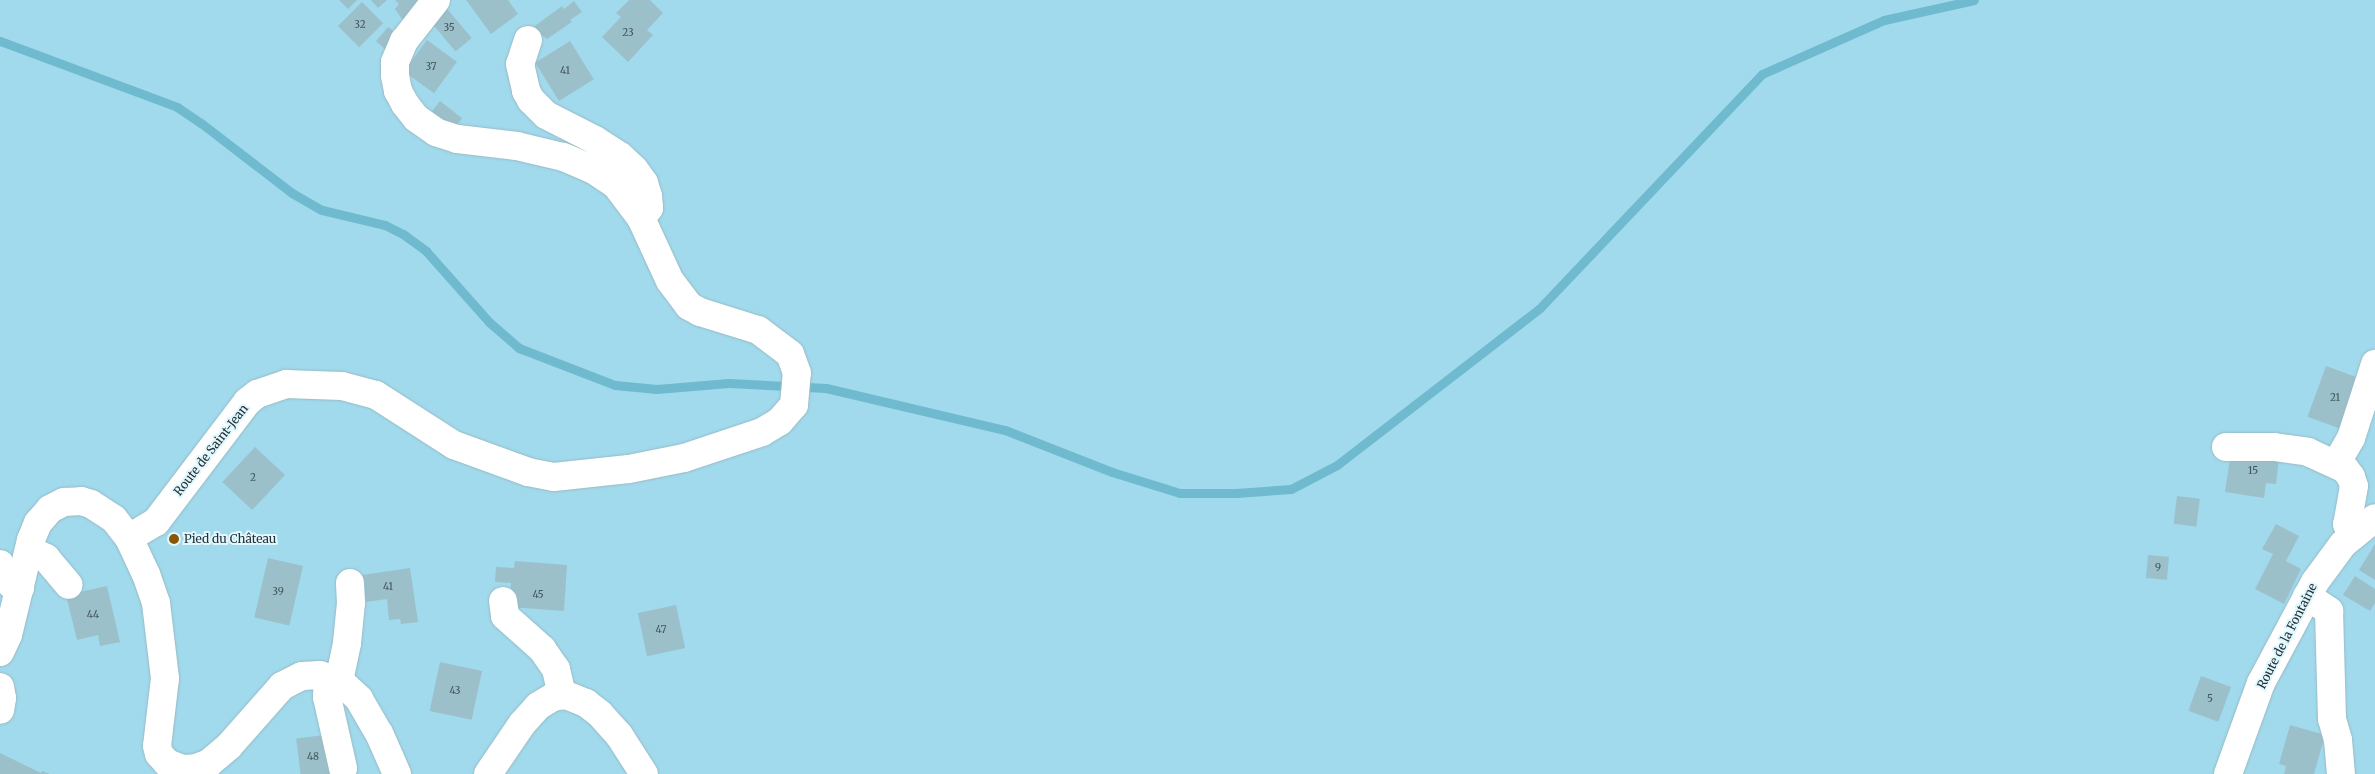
<!DOCTYPE html>
<html>
<head>
<meta charset="utf-8">
<style>
  body { margin:0 }
  #map { position:relative; width:2375px; height:774px; overflow:hidden; background:#c8ecf8; font-family:Merriweather,serif }
  div>[style] { position:absolute }
  .green>* { inset:0; background:#a1daec; transform-origin:0 0 }
  .stream>* { height:9px; margin:-4.5px; padding:0 4.5px; transform-origin:4.5px; border-radius:4.5px; background:#6fbacf }
  .building>* { inset:0; background:#9cc0ca; transform-origin:0 0 }
  .roads { filter:drop-shadow(0 0 1px #97bac5) drop-shadow(0 0 1px #97bac5) }
  .minor>* { height:28px; margin:-14px; padding:0 14px; transform-origin:14px; border-radius:14px; background:#fff }
  .dots>* { width:14px; height:14px; translate:-50% -50%; box-sizing:border-box; border:2px solid #e1f7fe; border-radius:50% }
  span { translate:-50% -50%; white-space:nowrap; text-align:center; line-height:1.15; -webkit-text-stroke:4px #e1f7fe; paint-order:stroke }
  .number-label { font-size:10px; color:#41555a }
  .number-label span { -webkit-text-stroke-width:0 }
  .street-label { font-size:12px; color:#233135 }
  .poi-label { font-size:12px; color:#233135 }
  .left { translate:0 -50%; text-align:left }
</style>
</head>
<body>
<div id="map">
  <div class="green">
    <i style="left:0;top:0;width:2375px;height:774px"></i>
  </div>
  <div class="stream">
    <i style="left:0;top:41px;width:189px;rotate:20.4deg"></i>
    <i style="left:177px;top:107px;width:29px;rotate:34deg"></i>
    <i style="left:201px;top:123px;width:115px;rotate:37.6deg"></i>
    <i style="left:292px;top:193px;width:34px;rotate:30deg"></i>
    <i style="left:322px;top:210px;width:65px;rotate:13.4deg"></i>
    <i style="left:385px;top:225px;width:20px;rotate:27deg"></i>
    <i style="left:403px;top:234px;width:29px;rotate:36deg"></i>
    <i style="left:426px;top:251px;width:95px;rotate:48.4deg"></i>
    <i style="left:489px;top:322px;width:40px;rotate:41deg"></i>
    <i style="left:519px;top:348px;width:103px;rotate:21.1deg"></i>
    <i style="left:615px;top:385px;width:42px;rotate:5.4deg"></i>
    <i style="left:657px;top:389px;width:72px;rotate:-4.8deg"></i>
    <i style="left:729px;top:383px;width:97px;rotate:3deg"></i>
    <i style="left:826px;top:388px;width:184px;rotate:13.2deg"></i>
    <i style="left:1005px;top:430px;width:115px;rotate:21.4deg"></i>
    <i style="left:1112px;top:472px;width:71px;rotate:17.2deg"></i>
    <i style="left:1180px;top:493px;width:56px"></i>
    <i style="left:1236px;top:493px;width:55px;rotate:-4.2deg"></i>
    <i style="left:1291px;top:489px;width:52px;rotate:-27.6deg"></i>
    <i style="left:1337px;top:465px;width:255px;rotate:-37.7deg"></i>
    <i style="left:1539px;top:309px;width:324px;rotate:-46.5deg"></i>
    <i style="left:1762px;top:74px;width:133px;rotate:-23.9deg"></i>
    <i style="left:1884px;top:20px;width:92px;rotate:-12.5deg"></i>
  </div>
  <div class="building">
    <i style="clip-path:polygon(339px 0,357px 0,348px 9px)"></i>
    <i style="clip-path:polygon(371px 0,387px 0,378px 8px)"></i>
    <i style="clip-path:polygon(395px 0,428px 0,406px 25px,395px 9px,399px 4px)"></i>
    <i style="clip-path:polygon(466px 0,508px 0,518px 14px,491px 34px)"></i>
    <i style="clip-path:polygon(629px 0,650px 0,663px 13px,647px 30px,653px 35px,628px 62px,602px 37px,621px 17px,616px 13px)"></i>
    <i style="clip-path:polygon(574px 1px,582px 12px,570px 20px,572px 22px,547px 39px,532px 28px,562px 6px,564px 9px)"></i>
    <i style="left:362px;top:2px;width:30px;height:34px;rotate:45deg"></i>
    <i style="left:444px;top:5px;width:43px;height:21px;rotate:50deg"></i>
    <i style="clip-path:polygon(388px 27px,399px 35px,388px 52px,376px 41px)"></i>
    <i style="left:427px;top:40px;width:37px;height:39px;rotate:36deg"></i>
    <i style="left:570px;top:41px;width:45px;height:41px;rotate:58deg"></i>
    <i style="left:440px;top:101px;width:28px;height:18px;rotate:38deg"></i>
    <i style="left:2326px;top:366px;width:38px;height:54px;rotate:20deg"></i>
    <i style="left:255px;top:447px;width:41px;height:48px;rotate:43deg"></i>
    <i style="clip-path:polygon(2231px 452px,2279px 459px,2276px 484px,2266px 483px,2264px 498px,2225px 492px)"></i>
    <i style="left:2177px;top:496px;width:23px;height:28px;rotate:7deg"></i>
    <i style="clip-path:polygon(2276px 524px,2299px 536px,2286px 561px,2301px 569px,2284px 604px,2255px 589px,2273px 554px,2262px 549px)"></i>
    <i style="clip-path:polygon(2375px 544px,2375px 580px,2359px 570px)"></i>
    <i style="left:2148px;top:555px;width:21px;height:23px;rotate:5deg"></i>
    <i style="left:268px;top:558px;width:36px;height:61px;rotate:13deg"></i>
    <i style="clip-path:polygon(515px 561px,567px 565px,564px 611px,510px 607px,511px 583px,495px 582px,496px 567px,514px 568px)"></i>
    <i style="clip-path:polygon(410px 568px,418px 622px,401px 624px,400px 619px,389px 620px,387px 599px,366px 602px,362px 575px)"></i>
    <i style="clip-path:polygon(2355px 576px,2375px 589px,2375px 603px,2370px 611px,2343px 595px)"></i>
    <i style="clip-path:polygon(107px 586px,120px 642px,100px 646px,98px 635px,77px 640px,66px 595px)"></i>
    <i style="left:676px;top:605px;width:44px;height:39px;rotate:78deg"></i>
    <i style="left:440px;top:662px;width:43px;height:50px;rotate:12deg"></i>
    <i style="left:2201px;top:676px;width:32px;height:37px;rotate:20deg"></i>
    <i style="clip-path:polygon(2290px 725px,2325px 735px,2314px 774px,2284px 774px,2286px 766px,2279px 764px)"></i>
    <i style="left:325px;top:735px;width:39px;height:29px;rotate:83deg"></i>
    <i style="clip-path:polygon(0 753px,41px 773px,42px 771px,50px 774px,0 774px)"></i>
  </div>
  <div class="roads">
    <div class="minor">
      <i style="left:528px;top:40px;width:25px;rotate:108deg"></i>
      <i style="left:520px;top:64px;width:28px;rotate:77deg"></i>
      <i style="left:526px;top:91px;width:10px;rotate:61deg"></i>
      <i style="left:531px;top:100px;width:21px;rotate:45deg"></i>
      <i style="left:546px;top:115px;width:55px;rotate:27deg"></i>
      <i style="left:595px;top:140px;width:30px;rotate:33deg"></i>
      <i style="left:620px;top:156px;width:19px;rotate:43deg"></i>
      <i style="left:634px;top:169px;width:17px;rotate:54deg"></i>
      <i style="left:644px;top:183px;width:14px;rotate:73deg"></i>
      <i style="left:648px;top:196px;width:12px;rotate:85deg"></i>
      <i style="left:649px;top:208px;width:13px;rotate:129deg"></i>
      <i style="left:2226px;top:447px;width:48px"></i>
      <i style="left:2274px;top:447px;width:34px;rotate:8deg"></i>
      <i style="left:2308px;top:452px;width:41px;rotate:24.7deg"></i>
      <i style="left:2345px;top:469px;width:10px;rotate:53deg"></i>
      <i style="left:2351px;top:477px;width:9px;rotate:72deg"></i>
      <i style="left:2354px;top:486px;width:39px;rotate:100deg"></i>
      <i style="left:2347px;top:524px;width:13px;rotate:58deg"></i>
      <i style="left:2336px;top:464px;width:30px;rotate:-60deg"></i>
      <i style="left:2351px;top:438px;width:78px;rotate:-72deg"></i>
      <i style="left:129px;top:538px;width:31px;rotate:-31deg"></i>
      <i style="left:156px;top:522px;width:151px;rotate:-52.8deg"></i>
      <i style="left:247px;top:402px;width:13px;rotate:-39deg"></i>
      <i style="left:257px;top:394px;width:31px;rotate:-19deg"></i>
      <i style="left:286px;top:384px;width:56px;rotate:2deg"></i>
      <i style="left:342px;top:386px;width:35px;rotate:15deg"></i>
      <i style="left:376px;top:395px;width:93px;rotate:32.7deg"></i>
      <i style="left:454px;top:445px;width:79px;rotate:20deg"></i>
      <i style="left:528px;top:472px;width:26px;rotate:11deg"></i>
      <i style="left:554px;top:477px;width:75px;rotate:-6.1deg"></i>
      <i style="left:629px;top:469px;width:56px;rotate:-11.3deg"></i>
      <i style="left:684px;top:458px;width:82px;rotate:-18.4deg"></i>
      <i style="left:762px;top:432px;width:21px;rotate:-31deg"></i>
      <i style="left:780px;top:421px;width:21px;rotate:-49deg"></i>
      <i style="left:794px;top:405px;width:32px;rotate:-85deg"></i>
      <i style="left:797px;top:373px;width:20px;rotate:-110deg"></i>
      <i style="left:790px;top:354px;width:40px;rotate:-143deg"></i>
      <i style="left:758px;top:330px;width:61px;rotate:-162.8deg"></i>
      <i style="left:700px;top:312px;width:13px;rotate:-151deg"></i>
      <i style="left:689px;top:306px;width:31px;rotate:-127deg"></i>
      <i style="left:670px;top:281px;width:69px;rotate:-114.7deg"></i>
      <i style="left:641px;top:218px;width:41px;rotate:-127.1deg"></i>
      <i style="left:616px;top:185px;width:27px;rotate:-146deg"></i>
      <i style="left:594px;top:170px;width:34px;rotate:-157deg"></i>
      <i style="left:563px;top:157px;width:47px;rotate:-166.6deg"></i>
      <i style="left:517px;top:146px;width:60px;rotate:-173.3deg"></i>
      <i style="left:457px;top:139px;width:22px;rotate:-162deg"></i>
      <i style="left:436px;top:132px;width:24px;rotate:-145deg"></i>
      <i style="left:416px;top:118px;width:18px;rotate:-128deg"></i>
      <i style="left:405px;top:104px;width:15px;rotate:-118deg"></i>
      <i style="left:398px;top:91px;width:16px;rotate:-101deg"></i>
      <i style="left:395px;top:75px;width:13px;rotate:-90deg"></i>
      <i style="left:395px;top:62px;width:23px;rotate:-67deg"></i>
      <i style="left:404px;top:41px;width:52px;rotate:-52deg"></i>
      <i style="left:29px;top:550px;width:19px;rotate:25deg"></i>
      <i style="left:46px;top:558px;width:35px;rotate:50deg"></i>
      <i style="left:0;top:564px;width:23px;rotate:61deg"></i>
      <i style="left:11px;top:584px;width:10px;rotate:24deg"></i>
      <i style="left:2307px;top:596px;width:27px;rotate:34deg"></i>
      <i style="left:2329px;top:611px;width:108px;rotate:88.4deg"></i>
      <i style="left:2332px;top:719px;width:22px;rotate:74deg"></i>
      <i style="left:2338px;top:740px;width:34px;rotate:85deg"></i>
      <i style="left:503px;top:601px;width:15px;rotate:82deg"></i>
      <i style="left:505px;top:616px;width:50px;rotate:41.7deg"></i>
      <i style="left:542px;top:649px;width:24px;rotate:55deg"></i>
      <i style="left:556px;top:669px;width:27px;rotate:77deg"></i>
      <i style="left:0;top:652px;width:19px;rotate:-65deg"></i>
      <i style="left:8px;top:635px;width:98px;rotate:-76.4deg"></i>
      <i style="left:31px;top:540px;width:18px;rotate:-68deg"></i>
      <i style="left:38px;top:523px;width:18px;rotate:-49deg"></i>
      <i style="left:50px;top:509px;width:16px;rotate:-27deg"></i>
      <i style="left:64px;top:502px;width:17px;rotate:-3deg"></i>
      <i style="left:81px;top:501px;width:10px;rotate:17deg"></i>
      <i style="left:91px;top:504px;width:27px;rotate:33deg"></i>
      <i style="left:114px;top:519px;width:24px;rotate:52deg"></i>
      <i style="left:129px;top:538px;width:40px;rotate:65deg"></i>
      <i style="left:146px;top:574px;width:31px;rotate:71deg"></i>
      <i style="left:156px;top:603px;width:76px;rotate:83.2deg"></i>
      <i style="left:165px;top:678px;width:68px;rotate:96.7deg"></i>
      <i style="left:157px;top:746px;width:8px;rotate:76deg"></i>
      <i style="left:159px;top:754px;width:12px;rotate:48deg"></i>
      <i style="left:167px;top:763px;width:17px;rotate:21deg"></i>
      <i style="left:183px;top:769px;width:13px;rotate:-4deg"></i>
      <i style="left:196px;top:768px;width:14px;rotate:-21deg"></i>
      <i style="left:209px;top:763px;width:26px;rotate:-40deg"></i>
      <i style="left:229px;top:746px;width:80px;rotate:-48.5deg"></i>
      <i style="left:282px;top:686px;width:22px;rotate:-27deg"></i>
      <i style="left:302px;top:676px;width:18px;rotate:-3deg"></i>
      <i style="left:320px;top:675px;width:22px;rotate:18deg"></i>
      <i style="left:341px;top:682px;width:25px;rotate:43deg"></i>
      <i style="left:359px;top:699px;width:39px;rotate:60deg"></i>
      <i style="left:379px;top:733px;width:45px;rotate:66.3deg"></i>
      <i style="left:328px;top:677px;width:20px;rotate:93deg"></i>
      <i style="left:327px;top:697px;width:73px;rotate:77.3deg"></i>
      <i style="left:339px;top:681px;width:39px;rotate:-78deg"></i>
      <i style="left:347px;top:643px;width:40px;rotate:-84.3deg"></i>
      <i style="left:351px;top:603px;width:20px;rotate:-93deg"></i>
      <i style="left:0;top:687px;width:11px;rotate:80deg"></i>
      <i style="left:2px;top:698px;width:12px;rotate:99deg"></i>
      <i style="left:488px;top:774px;width:60px;rotate:-55.8deg"></i>
      <i style="left:522px;top:724px;width:24px;rotate:-48deg"></i>
      <i style="left:538px;top:706px;width:17px;rotate:-31deg"></i>
      <i style="left:553px;top:697px;width:13px;rotate:-9deg"></i>
      <i style="left:566px;top:695px;width:22px;rotate:22deg"></i>
      <i style="left:586px;top:703px;width:18px;rotate:38deg"></i>
      <i style="left:600px;top:714px;width:28px;rotate:48deg"></i>
      <i style="left:619px;top:735px;width:46px;rotate:57.3deg"></i>
      <i style="left:2228px;top:774px;width:97px;rotate:-70.1deg"></i>
      <i style="left:2261px;top:683px;width:115px;rotate:-61.9deg"></i>
      <i style="left:2315px;top:582px;width:47px;rotate:-53.6deg"></i>
      <i style="left:2343px;top:544px;width:41px;rotate:-39.1deg"></i>
    </div>
  </div>
  <div class="dots">
    <i style="left:174px;top:539px;background:#8b5604"></i>
  </div>
  <div class="number-label">
    <span style="left:360px;top:25px">32</span>
    <span style="left:449px;top:28px">35</span>
    <span style="left:628px;top:33px">23</span>
    <span style="left:431px;top:67px">37</span>
    <span style="left:565px;top:71px">41</span>
    <span style="left:2335px;top:398px">21</span>
    <span style="left:2253px;top:471px">15</span>
    <span style="left:253px;top:478px">2</span>
    <span style="left:2158px;top:568px">9</span>
    <span style="left:388px;top:587px">41</span>
    <span style="left:278px;top:592px">39</span>
    <span style="left:538px;top:595px">45</span>
    <span style="left:93px;top:615px">44</span>
    <span style="left:661px;top:630px">47</span>
    <span style="left:455px;top:691px">43</span>
    <span style="left:2210px;top:699px">5</span>
    <span style="left:313px;top:757px">48</span>
  </div>
  <div class="street-label">
    <span style="left:211px;top:450px;rotate:-52deg">Route de Saint-Jean</span>
    <span style="left:2287px;top:636px;rotate:-63deg">Route de la Fontaine</span>
  </div>
  <div class="poi-label">
    <span class="left" style="left:184px;top:539px">Pied du Château</span>
  </div>
</div>
</body>
</html>
